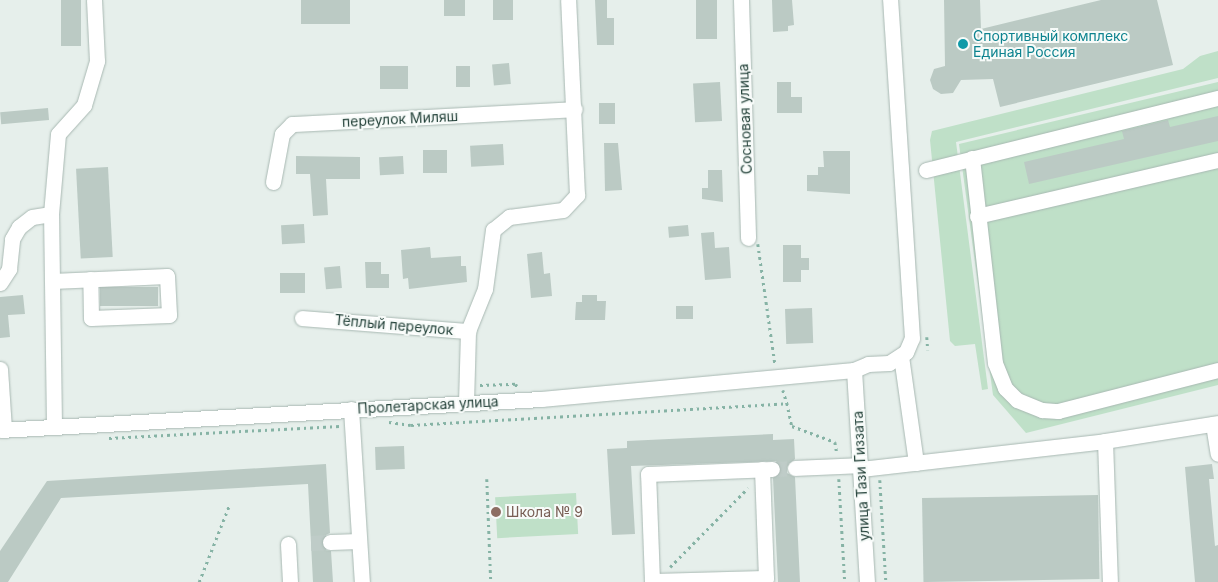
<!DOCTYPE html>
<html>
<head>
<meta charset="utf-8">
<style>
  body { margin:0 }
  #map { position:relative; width:1218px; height:582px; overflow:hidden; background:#e6efeb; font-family:Inter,sans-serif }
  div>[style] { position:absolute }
  .green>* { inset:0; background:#bfe0c8; transform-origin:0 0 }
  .building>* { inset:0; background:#bbcac4; transform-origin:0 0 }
  .minor-tunnel>* { height:15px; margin-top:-7.5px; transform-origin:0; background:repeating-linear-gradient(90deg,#bfccc8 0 15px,transparent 0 23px) }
  .path>* { height:2.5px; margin-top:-1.25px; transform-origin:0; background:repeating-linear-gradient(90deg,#86b3a5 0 2.5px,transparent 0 6.5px) }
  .roads { filter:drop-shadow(0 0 1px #a8b8b2) drop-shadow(0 0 1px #a8b8b2) }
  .minor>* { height:15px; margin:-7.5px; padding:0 7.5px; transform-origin:7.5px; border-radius:7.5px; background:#fff }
  .dots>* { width:14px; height:14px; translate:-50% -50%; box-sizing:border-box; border:2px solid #f7fbf9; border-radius:50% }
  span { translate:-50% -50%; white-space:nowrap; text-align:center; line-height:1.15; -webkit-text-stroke:4px #f7fbf9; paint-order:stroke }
  .culture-label { font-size:14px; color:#0d838f }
  .left { translate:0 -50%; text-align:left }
  .street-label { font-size:14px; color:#24423a }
  .education-label { font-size:14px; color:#785e54 }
</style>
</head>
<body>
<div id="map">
  <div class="green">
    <i style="clip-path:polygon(1218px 51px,1218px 78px,956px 142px,988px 389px,982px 390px,975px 344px,955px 346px,950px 341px,930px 140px,932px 131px,1183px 69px,1200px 56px)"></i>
    <i style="clip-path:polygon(1218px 82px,1218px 385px,1026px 433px,993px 395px,959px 144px)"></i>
    <i style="left:576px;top:493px;width:41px;height:81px;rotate:87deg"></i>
  </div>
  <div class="building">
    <i style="left:61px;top:0;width:20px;height:46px"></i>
    <i style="left:350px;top:0;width:24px;height:49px;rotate:90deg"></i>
    <i style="left:444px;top:0;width:21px;height:16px"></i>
    <i style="left:493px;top:0;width:20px;height:20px"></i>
    <i style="clip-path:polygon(595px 0,607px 0,607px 18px,614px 18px,614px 45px,597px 45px)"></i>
    <i style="left:696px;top:0;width:21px;height:39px"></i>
    <i style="clip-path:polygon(772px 0,792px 0,794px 25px,788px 26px,788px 31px,773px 32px)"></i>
    <i style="clip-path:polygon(944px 0,980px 0,981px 29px,1101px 0,1157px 0,1173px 65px,1000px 107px,993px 79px,961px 80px,953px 93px,941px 94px,933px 89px,930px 80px,934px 69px,945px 66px)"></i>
    <i style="left:509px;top:63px;width:21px;height:17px;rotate:85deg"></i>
    <i style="left:380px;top:66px;width:28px;height:23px"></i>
    <i style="left:470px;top:66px;width:21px;height:14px;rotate:90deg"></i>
    <i style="left:720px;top:82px;width:39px;height:27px;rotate:87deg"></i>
    <i style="clip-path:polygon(777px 82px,791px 82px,791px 97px,802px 97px,802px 113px,777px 113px)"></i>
    <i style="left:599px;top:103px;width:16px;height:21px"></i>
    <i style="left:48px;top:108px;width:12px;height:48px;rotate:85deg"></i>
    <i style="clip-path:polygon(1218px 116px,1218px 141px,1029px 184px,1024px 162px,1124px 139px,1122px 131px,1168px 120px,1170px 127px)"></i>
    <i style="clip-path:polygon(604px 143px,618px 143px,622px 190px,605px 191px)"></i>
    <i style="left:503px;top:144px;width:21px;height:33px;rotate:87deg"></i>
    <i style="left:423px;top:150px;width:24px;height:23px"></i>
    <i style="clip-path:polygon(823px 151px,850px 151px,850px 194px,807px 191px,807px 175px,818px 175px,818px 167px,824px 167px)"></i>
    <i style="clip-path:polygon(296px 156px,360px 157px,360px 179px,326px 179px,328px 215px,313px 216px,310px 174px,296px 174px)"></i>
    <i style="left:403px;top:156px;width:18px;height:24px;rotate:87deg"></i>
    <i style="left:108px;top:167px;width:90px;height:32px;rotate:87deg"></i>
    <i style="clip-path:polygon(708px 170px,722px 170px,723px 202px,702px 199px,702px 188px,708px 188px)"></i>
    <i style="left:304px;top:224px;width:19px;height:23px;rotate:87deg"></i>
    <i style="left:688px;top:225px;width:11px;height:20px;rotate:85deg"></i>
    <i style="clip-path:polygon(714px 232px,715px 248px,729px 247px,731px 278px,705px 280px,701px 233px)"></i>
    <i style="clip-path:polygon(783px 245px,801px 245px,801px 258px,809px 258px,809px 270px,801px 270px,801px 282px,783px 282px)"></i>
    <i style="clip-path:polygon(430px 247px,431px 258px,461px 256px,461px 266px,466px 266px,467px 282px,409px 289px,408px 278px,403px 279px,401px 250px)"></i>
    <i style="clip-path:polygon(542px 252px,544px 274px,550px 273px,552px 296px,531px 298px,527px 254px)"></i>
    <i style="clip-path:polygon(365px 262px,381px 262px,381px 274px,389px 274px,389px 288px,366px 288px)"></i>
    <i style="left:340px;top:266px;width:22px;height:16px;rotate:85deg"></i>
    <i style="left:280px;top:273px;width:25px;height:20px"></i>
    <i style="left:158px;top:287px;width:19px;height:58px;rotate:90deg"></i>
    <i style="clip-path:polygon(23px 295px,25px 314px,8px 315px,10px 337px,0 338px,0 297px)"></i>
    <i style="clip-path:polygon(582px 295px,597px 295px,597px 301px,606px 301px,605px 320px,575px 320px,576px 302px,582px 302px)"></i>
    <i style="left:676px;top:306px;width:17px;height:13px"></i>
    <i style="left:812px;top:308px;width:35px;height:27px;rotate:88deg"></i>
    <i style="clip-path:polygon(773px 434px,773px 440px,794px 439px,795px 459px,786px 468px,787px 473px,795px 477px,800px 582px,778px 582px,773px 478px,781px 469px,776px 461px,631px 466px,635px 534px,612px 535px,607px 449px,627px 448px,627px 441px)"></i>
    <i style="left:404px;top:446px;width:23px;height:29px;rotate:88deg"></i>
    <i style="clip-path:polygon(326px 464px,330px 533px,322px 537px,321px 543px,325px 550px,331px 551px,333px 582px,313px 582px,308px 484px,61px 498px,8px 582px,0 582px,0 551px,47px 481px)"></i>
    <i style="clip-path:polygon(1212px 464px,1214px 479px,1209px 479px,1215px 546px,1218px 545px,1218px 582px,1195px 582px,1185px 467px)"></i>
    <i style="left:1098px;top:495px;width:84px;height:176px;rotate:89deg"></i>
  </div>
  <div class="minor-tunnel">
    <i style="left:772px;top:469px;width:23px;rotate:-2deg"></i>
    <i style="left:311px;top:543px;width:19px;rotate:-3deg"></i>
  </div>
  <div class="path">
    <i style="left:758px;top:244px;width:121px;rotate:81.9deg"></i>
    <i style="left:927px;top:337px;width:13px;rotate:86deg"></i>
    <i style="left:480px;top:385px;width:36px;rotate:-2deg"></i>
    <i style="left:516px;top:384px;width:3px;rotate:72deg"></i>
    <i style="left:783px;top:390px;width:14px;rotate:73deg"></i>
    <i style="left:389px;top:422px;width:22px;rotate:8deg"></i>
    <i style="left:411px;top:425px;width:377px;rotate:-3.3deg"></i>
    <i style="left:787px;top:403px;width:24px;rotate:78deg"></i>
    <i style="left:792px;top:426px;width:46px;rotate:20.4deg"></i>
    <i style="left:835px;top:442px;width:11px;rotate:80deg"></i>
    <i style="left:109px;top:438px;width:231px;rotate:-3deg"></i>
    <i style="left:487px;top:479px;width:103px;rotate:87.8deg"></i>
    <i style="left:839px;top:479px;width:103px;rotate:86.7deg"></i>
    <i style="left:880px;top:480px;width:102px;rotate:86.6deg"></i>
    <i style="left:670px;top:567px;width:111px;rotate:-45.4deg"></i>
    <i style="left:199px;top:582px;width:82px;rotate:-68.5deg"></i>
  </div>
  <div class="roads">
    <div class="minor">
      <i style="left:741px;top:0;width:238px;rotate:88.3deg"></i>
      <i style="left:972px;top:158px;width:206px;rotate:83.6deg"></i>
      <i style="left:995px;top:363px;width:27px;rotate:68deg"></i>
      <i style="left:1005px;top:388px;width:17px;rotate:45deg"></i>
      <i style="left:1017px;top:400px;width:27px;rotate:22deg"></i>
      <i style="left:1042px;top:410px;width:16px;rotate:4deg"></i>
      <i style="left:1058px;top:411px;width:165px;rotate:-14.4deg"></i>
      <i style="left:926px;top:170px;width:301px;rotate:-13.9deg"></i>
      <i style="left:273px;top:182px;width:49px;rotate:-79.4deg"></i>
      <i style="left:282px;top:134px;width:14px;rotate:-45deg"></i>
      <i style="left:292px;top:124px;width:283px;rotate:-3deg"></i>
      <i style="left:977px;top:216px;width:247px;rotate:-13.1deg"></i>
      <i style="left:52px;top:281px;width:115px;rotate:-2.5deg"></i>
      <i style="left:167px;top:276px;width:39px;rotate:87deg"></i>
      <i style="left:169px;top:315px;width:78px;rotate:177.8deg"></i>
      <i style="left:91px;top:318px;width:39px;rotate:-91deg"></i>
      <i style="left:0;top:283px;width:17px;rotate:-57deg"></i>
      <i style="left:9px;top:269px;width:30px;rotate:-84deg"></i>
      <i style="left:12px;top:239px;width:14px;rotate:-60deg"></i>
      <i style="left:19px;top:227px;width:16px;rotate:-38deg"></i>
      <i style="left:32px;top:217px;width:19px;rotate:-9deg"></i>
      <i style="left:302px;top:318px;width:167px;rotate:4.5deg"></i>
      <i style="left:901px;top:356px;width:108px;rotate:82deg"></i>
      <i style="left:0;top:369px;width:60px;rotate:86.2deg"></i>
      <i style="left:854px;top:370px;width:212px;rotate:86.5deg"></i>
      <i style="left:466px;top:403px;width:72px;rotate:-88.4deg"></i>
      <i style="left:468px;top:331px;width:45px;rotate:-68deg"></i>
      <i style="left:485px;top:289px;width:60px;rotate:-82.3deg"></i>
      <i style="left:493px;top:230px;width:21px;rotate:-39deg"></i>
      <i style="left:509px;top:217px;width:54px;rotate:-7.4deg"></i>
      <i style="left:563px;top:210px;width:21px;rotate:-47deg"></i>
      <i style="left:577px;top:195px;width:195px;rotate:-92.6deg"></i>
      <i style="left:351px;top:409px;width:173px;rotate:86.4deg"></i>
      <i style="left:1213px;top:424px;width:30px;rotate:81deg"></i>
      <i style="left:54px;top:425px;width:211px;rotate:-90.8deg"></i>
      <i style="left:51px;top:214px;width:80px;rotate:-85deg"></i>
      <i style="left:58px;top:134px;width:39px;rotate:-48deg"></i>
      <i style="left:84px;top:105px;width:46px;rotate:-73.5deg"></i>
      <i style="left:97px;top:61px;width:61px;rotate:-92.8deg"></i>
      <i style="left:0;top:430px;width:542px;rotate:-3.28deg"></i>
      <i style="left:541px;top:399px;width:314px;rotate:-5.3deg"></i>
      <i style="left:854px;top:370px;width:15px;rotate:-23deg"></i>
      <i style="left:868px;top:364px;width:21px;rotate:-3deg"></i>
      <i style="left:889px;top:363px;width:20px;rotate:-33deg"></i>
      <i style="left:906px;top:352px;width:15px;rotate:-67deg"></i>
      <i style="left:912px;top:338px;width:339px;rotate:-93.7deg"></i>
      <i style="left:1105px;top:441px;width:141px;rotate:88deg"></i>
      <i style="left:795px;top:468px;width:66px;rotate:-2.6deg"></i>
      <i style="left:762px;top:469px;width:109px;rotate:87.9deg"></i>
      <i style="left:766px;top:578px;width:114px;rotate:178.5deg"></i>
      <i style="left:652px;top:581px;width:107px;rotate:-92.1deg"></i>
      <i style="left:648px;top:474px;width:124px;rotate:-2.3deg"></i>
      <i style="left:861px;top:469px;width:246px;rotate:-6.5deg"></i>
      <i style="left:1105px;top:441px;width:114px;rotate:-9.1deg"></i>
      <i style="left:330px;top:542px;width:29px;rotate:-2deg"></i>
      <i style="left:288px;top:544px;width:38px;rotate:87deg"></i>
    </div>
  </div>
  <div class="dots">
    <i style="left:963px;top:44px;background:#0f9aa8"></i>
    <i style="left:496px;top:512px;background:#8d6e63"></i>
  </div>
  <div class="culture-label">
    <span class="left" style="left:973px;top:44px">Спортивный комплекс<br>Единая Россия</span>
  </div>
  <div class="street-label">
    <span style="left:400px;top:119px;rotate:-3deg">переулок Миляш</span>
    <span style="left:745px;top:119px;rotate:-92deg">Сосновая улица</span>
    <span style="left:394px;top:325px;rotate:5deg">Тёплый переулок</span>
    <span style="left:428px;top:405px;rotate:-3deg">Пролетарская улица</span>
    <span style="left:861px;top:476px;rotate:-93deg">улица Тази Гиззата</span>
  </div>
  <div class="education-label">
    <span class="left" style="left:506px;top:512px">Школа № 9</span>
  </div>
</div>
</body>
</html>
